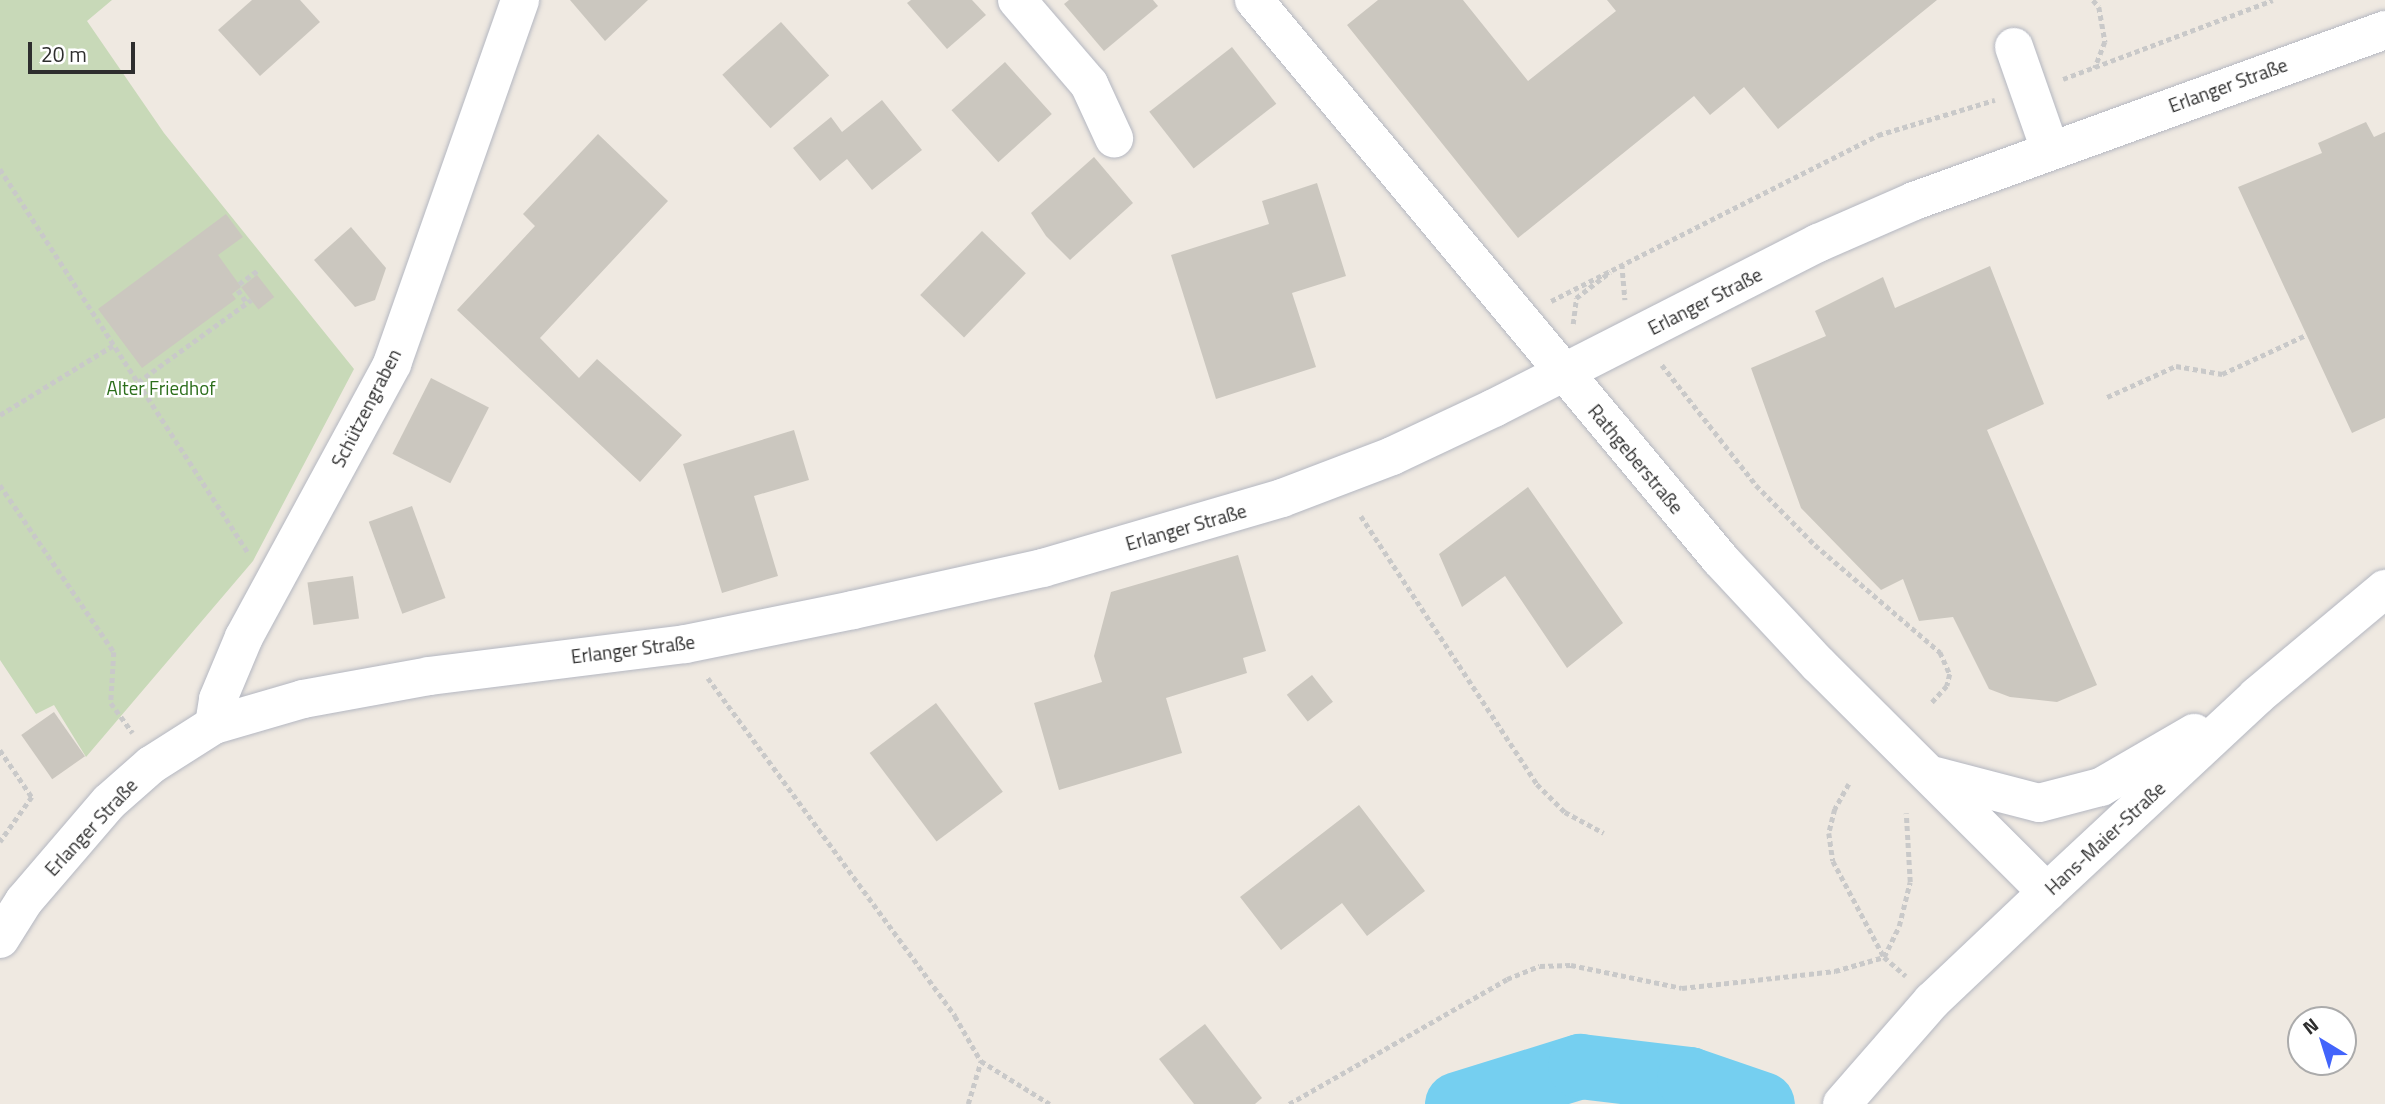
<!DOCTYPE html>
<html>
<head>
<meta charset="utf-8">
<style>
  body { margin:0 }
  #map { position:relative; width:2385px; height:1104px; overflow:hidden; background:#efe9e1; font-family:"Titillium Web",sans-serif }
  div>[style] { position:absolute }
  .cemetery>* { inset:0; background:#c8d9b8 }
  .river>* { height:65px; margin:-32.5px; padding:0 32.5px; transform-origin:32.5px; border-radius:32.5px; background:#75cff0 }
  .building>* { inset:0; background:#cbc7bf; transform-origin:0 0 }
  .path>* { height:4.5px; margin-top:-2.25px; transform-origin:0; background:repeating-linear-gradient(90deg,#c9c9c9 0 5px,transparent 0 8.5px) }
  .roads { filter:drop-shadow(0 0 2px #b4b7c1) drop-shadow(0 0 2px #b4b7c1) }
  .minor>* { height:38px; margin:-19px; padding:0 19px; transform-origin:19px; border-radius:19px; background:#fff }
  span { translate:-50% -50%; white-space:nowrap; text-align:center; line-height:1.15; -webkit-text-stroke:5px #fff; paint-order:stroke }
  .street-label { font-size:19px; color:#2e2e2e }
  .park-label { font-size:19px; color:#2c6e1b }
  .north { position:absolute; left:2287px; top:1006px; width:70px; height:70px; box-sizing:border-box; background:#fff; border:2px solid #ababab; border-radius:50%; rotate:322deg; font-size:19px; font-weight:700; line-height:28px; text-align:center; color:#2e2e2e }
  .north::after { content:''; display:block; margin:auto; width:24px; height:32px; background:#4264fb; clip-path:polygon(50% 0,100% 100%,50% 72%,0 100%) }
  .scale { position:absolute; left:28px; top:42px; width:107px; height:32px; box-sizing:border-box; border:4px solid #2e2e2e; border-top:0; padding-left:9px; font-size:21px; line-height:24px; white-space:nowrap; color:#2e2e2e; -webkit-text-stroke:5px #fff; paint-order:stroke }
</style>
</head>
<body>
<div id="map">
  <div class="cemetery">
    <i style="clip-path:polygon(0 0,112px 0,87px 21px,164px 133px,354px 369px,253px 561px,86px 757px,54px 705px,36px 714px,0 660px)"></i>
  </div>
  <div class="river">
    <i style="left:1457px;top:1104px;width:129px;rotate:-17.2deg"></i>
    <i style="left:1580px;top:1066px;width:110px;rotate:6.8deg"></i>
    <i style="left:1689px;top:1079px;width:77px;rotate:18.9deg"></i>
  </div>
  <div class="building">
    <i style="clip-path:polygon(252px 0,300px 0,320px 22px,260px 76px,218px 30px)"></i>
    <i style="clip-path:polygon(570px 0,648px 0,605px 41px)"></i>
    <i style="clip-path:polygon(911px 0,972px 0,986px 15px,947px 49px,907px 3px)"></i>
    <i style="clip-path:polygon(1069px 0,1153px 0,1158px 6px,1104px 51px,1064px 4px)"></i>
    <i style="clip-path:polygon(1378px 0,1463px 0,1528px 81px,1616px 11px,1607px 0,1937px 0,1778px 129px,1744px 87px,1710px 115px,1694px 96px,1518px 238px,1347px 25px)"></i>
    <i style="left:781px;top:22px;width:72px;height:79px;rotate:48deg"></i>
    <i style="left:1232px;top:47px;width:72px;height:105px;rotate:52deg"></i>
    <i style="left:1005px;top:62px;width:70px;height:72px;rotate:48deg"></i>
    <i style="clip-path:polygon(882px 100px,922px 150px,872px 190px,847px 159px,820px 181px,793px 148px,831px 117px,842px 132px)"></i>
    <i style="clip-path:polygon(2366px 122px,2374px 137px,2385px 132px,2385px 418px,2352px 433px,2238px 187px,2322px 153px,2318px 143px)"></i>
    <i style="clip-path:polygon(598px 134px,668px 201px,540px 338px,579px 378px,597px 359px,682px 435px,640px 482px,457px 310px,535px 226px,523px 214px)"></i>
    <i style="clip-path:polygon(1094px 157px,1133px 203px,1070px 260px,1046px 236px,1031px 213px)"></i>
    <i style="clip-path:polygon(1317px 183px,1346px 276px,1292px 293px,1316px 367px,1216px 399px,1171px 255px,1269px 224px,1262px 201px)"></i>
    <i style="clip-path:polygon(226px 214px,243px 237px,218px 255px,241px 287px,232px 294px,236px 299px,142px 368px,98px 309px)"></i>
    <i style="clip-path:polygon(351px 227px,386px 268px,375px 300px,355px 307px,314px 260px)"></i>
    <i style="left:982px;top:231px;width:61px;height:89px;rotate:44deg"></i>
    <i style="clip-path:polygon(1990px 266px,2044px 404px,1987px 430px,2097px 685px,2057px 702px,2010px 697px,1989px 689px,1953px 617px,1919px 621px,1903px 579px,1881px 590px,1801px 508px,1751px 368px,1826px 336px,1815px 311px,1883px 277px,1895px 308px)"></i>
    <i style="left:257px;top:275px;width:28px;height:20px;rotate:52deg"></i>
    <i style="left:431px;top:378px;width:65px;height:85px;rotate:27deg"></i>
    <i style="clip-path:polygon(794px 430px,809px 480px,754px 496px,778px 576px,722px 593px,683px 464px)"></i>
    <i style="clip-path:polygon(1528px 487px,1623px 623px,1567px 668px,1505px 576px,1462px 607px,1439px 554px)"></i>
    <i style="left:412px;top:506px;width:98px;height:46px;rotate:70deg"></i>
    <i style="clip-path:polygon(1238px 555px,1266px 651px,1243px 658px,1247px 673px,1166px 698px,1182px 753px,1059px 790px,1034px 703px,1102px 682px,1094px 656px,1111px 592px)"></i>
    <i style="left:353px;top:576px;width:43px;height:46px;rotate:82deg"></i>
    <i style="left:1312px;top:675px;width:34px;height:32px;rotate:52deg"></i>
    <i style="left:936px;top:703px;width:111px;height:83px;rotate:53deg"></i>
    <i style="left:54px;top:712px;width:54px;height:40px;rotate:55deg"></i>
    <i style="clip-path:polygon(1359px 805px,1425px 891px,1367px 936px,1342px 903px,1281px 950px,1240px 897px)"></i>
    <i style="clip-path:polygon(1205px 1024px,1262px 1098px,1255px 1104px,1194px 1104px,1159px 1059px)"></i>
  </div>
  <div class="path">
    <i style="left:2093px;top:0;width:9px;rotate:49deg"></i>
    <i style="left:2099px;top:7px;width:36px;rotate:80deg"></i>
    <i style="left:2105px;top:42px;width:28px;rotate:111deg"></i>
    <i style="left:2063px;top:79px;width:224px;rotate:-20.6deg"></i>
    <i style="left:0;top:169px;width:456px;rotate:57.1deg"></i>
    <i style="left:1622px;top:264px;width:36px;rotate:85deg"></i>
    <i style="left:239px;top:284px;width:24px;rotate:-36deg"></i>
    <i style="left:238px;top:290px;width:16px;rotate:55deg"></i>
    <i style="left:1551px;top:301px;width:367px;rotate:-26.9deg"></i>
    <i style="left:1878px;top:135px;width:122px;rotate:-16.7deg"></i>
    <i style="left:1573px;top:324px;width:26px;rotate:-83deg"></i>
    <i style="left:1576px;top:298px;width:43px;rotate:-37.4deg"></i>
    <i style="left:1662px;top:365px;width:152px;rotate:51.9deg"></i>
    <i style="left:1756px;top:485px;width:84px;rotate:45.5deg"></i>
    <i style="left:1815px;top:545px;width:165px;rotate:40.6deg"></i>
    <i style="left:1940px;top:652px;width:24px;rotate:66deg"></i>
    <i style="left:1950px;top:674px;width:12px;rotate:104deg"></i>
    <i style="left:1947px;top:686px;width:24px;rotate:132deg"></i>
    <i style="left:138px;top:382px;width:140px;rotate:-36deg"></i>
    <i style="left:2107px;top:397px;width:76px;rotate:-24.2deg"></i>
    <i style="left:2176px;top:366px;width:47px;rotate:9.9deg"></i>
    <i style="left:2222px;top:374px;width:93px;rotate:-24.9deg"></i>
    <i style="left:0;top:415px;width:134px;rotate:-31.6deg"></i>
    <i style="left:0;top:485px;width:202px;rotate:55.7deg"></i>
    <i style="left:114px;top:652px;width:51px;rotate:93.4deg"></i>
    <i style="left:111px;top:703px;width:37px;rotate:54deg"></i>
    <i style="left:1361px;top:516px;width:321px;rotate:56.7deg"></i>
    <i style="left:1537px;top:784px;width:40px;rotate:45deg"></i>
    <i style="left:1565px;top:812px;width:44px;rotate:28.3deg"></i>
    <i style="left:708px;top:678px;width:419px;rotate:53.8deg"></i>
    <i style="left:955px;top:1016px;width:52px;rotate:60deg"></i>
    <i style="left:981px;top:1061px;width:81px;rotate:31.9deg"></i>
    <i style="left:0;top:750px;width:57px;rotate:55.8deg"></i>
    <i style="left:32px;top:797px;width:55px;rotate:125.4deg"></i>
    <i style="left:1849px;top:784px;width:29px;rotate:119deg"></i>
    <i style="left:1835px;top:809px;width:25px;rotate:104deg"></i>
    <i style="left:1829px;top:833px;width:28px;rotate:82deg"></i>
    <i style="left:1833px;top:861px;width:109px;rotate:62deg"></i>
    <i style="left:1884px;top:957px;width:29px;rotate:41deg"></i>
    <i style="left:968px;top:1104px;width:45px;rotate:-73.2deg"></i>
    <i style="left:1289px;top:1104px;width:251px;rotate:-29.8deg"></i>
    <i style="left:1507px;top:979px;width:35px;rotate:-22deg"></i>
    <i style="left:1540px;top:966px;width:31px;rotate:-2deg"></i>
    <i style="left:1571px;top:965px;width:113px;rotate:11.7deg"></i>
    <i style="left:1682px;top:988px;width:154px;rotate:-6.3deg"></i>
    <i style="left:1835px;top:971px;width:51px;rotate:-15.9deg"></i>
    <i style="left:1884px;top:957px;width:34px;rotate:-64deg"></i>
    <i style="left:1899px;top:926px;width:45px;rotate:-76deg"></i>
    <i style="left:1910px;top:882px;width:69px;rotate:-93.3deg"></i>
  </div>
  <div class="roads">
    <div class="minor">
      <i style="left:1017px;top:0;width:111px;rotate:49.4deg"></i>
      <i style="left:1089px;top:84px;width:60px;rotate:65.2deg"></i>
      <i style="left:1254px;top:0;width:728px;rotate:50.18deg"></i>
      <i style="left:1720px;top:559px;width:144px;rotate:47deg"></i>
      <i style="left:1818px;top:664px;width:323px;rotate:44.9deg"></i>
      <i style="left:2014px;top:47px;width:109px;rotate:70.7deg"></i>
      <i style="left:214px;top:725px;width:26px;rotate:-81deg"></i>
      <i style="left:218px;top:699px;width:67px;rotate:-67.2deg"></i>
      <i style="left:244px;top:637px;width:311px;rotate:-61.5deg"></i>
      <i style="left:392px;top:364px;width:386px;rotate:-70.6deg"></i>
      <i style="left:1935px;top:776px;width:107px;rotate:14.6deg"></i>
      <i style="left:2039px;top:803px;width:64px;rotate:-14.5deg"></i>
      <i style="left:2101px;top:787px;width:108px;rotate:-30.1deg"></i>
      <i style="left:0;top:939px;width:45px;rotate:-57.7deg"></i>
      <i style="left:24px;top:901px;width:130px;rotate:-49.4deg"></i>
      <i style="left:109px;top:802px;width:56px;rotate:-41.4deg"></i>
      <i style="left:151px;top:765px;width:75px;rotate:-32.4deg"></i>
      <i style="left:214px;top:725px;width:93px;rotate:-16.3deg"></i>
      <i style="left:303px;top:699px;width:128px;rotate:-10.3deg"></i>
      <i style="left:429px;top:676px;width:258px;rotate:-7.1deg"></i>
      <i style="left:685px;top:644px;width:171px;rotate:-11.4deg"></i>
      <i style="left:853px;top:610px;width:195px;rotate:-12.5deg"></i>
      <i style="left:1043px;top:568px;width:249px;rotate:-16.3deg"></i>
      <i style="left:1282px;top:498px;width:118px;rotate:-20.9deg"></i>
      <i style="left:1392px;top:456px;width:113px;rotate:-25.2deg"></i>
      <i style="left:1494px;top:408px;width:364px;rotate:-27deg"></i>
      <i style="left:1818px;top:243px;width:105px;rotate:-23.6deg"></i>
      <i style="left:1914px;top:201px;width:501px;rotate:-19.95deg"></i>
      <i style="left:1842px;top:1104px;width:137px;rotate:-48.9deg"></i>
      <i style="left:1932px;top:1001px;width:158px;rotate:-43.5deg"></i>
      <i style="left:2047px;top:892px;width:287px;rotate:-43deg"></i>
      <i style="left:2257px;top:696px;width:167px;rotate:-39.9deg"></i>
    </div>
  </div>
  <div class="street-label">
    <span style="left:2228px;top:85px;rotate:-20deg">Erlanger Straße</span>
    <span style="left:1705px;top:301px;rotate:-27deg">Erlanger Straße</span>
    <span style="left:366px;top:408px;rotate:-63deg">Schützengraben</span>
    <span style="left:1636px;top:459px;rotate:50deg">Rathgeberstraße</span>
    <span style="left:1186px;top:527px;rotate:-16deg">Erlanger Straße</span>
    <span style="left:633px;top:649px;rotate:-7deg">Erlanger Straße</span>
    <span style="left:91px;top:827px;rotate:-47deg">Erlanger Straße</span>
    <span style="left:2105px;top:838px;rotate:-43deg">Hans-Maier-Straße</span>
  </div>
  <div class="park-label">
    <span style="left:161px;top:388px">Alter Friedhof</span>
  </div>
  <div class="north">N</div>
  <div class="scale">20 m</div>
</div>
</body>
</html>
